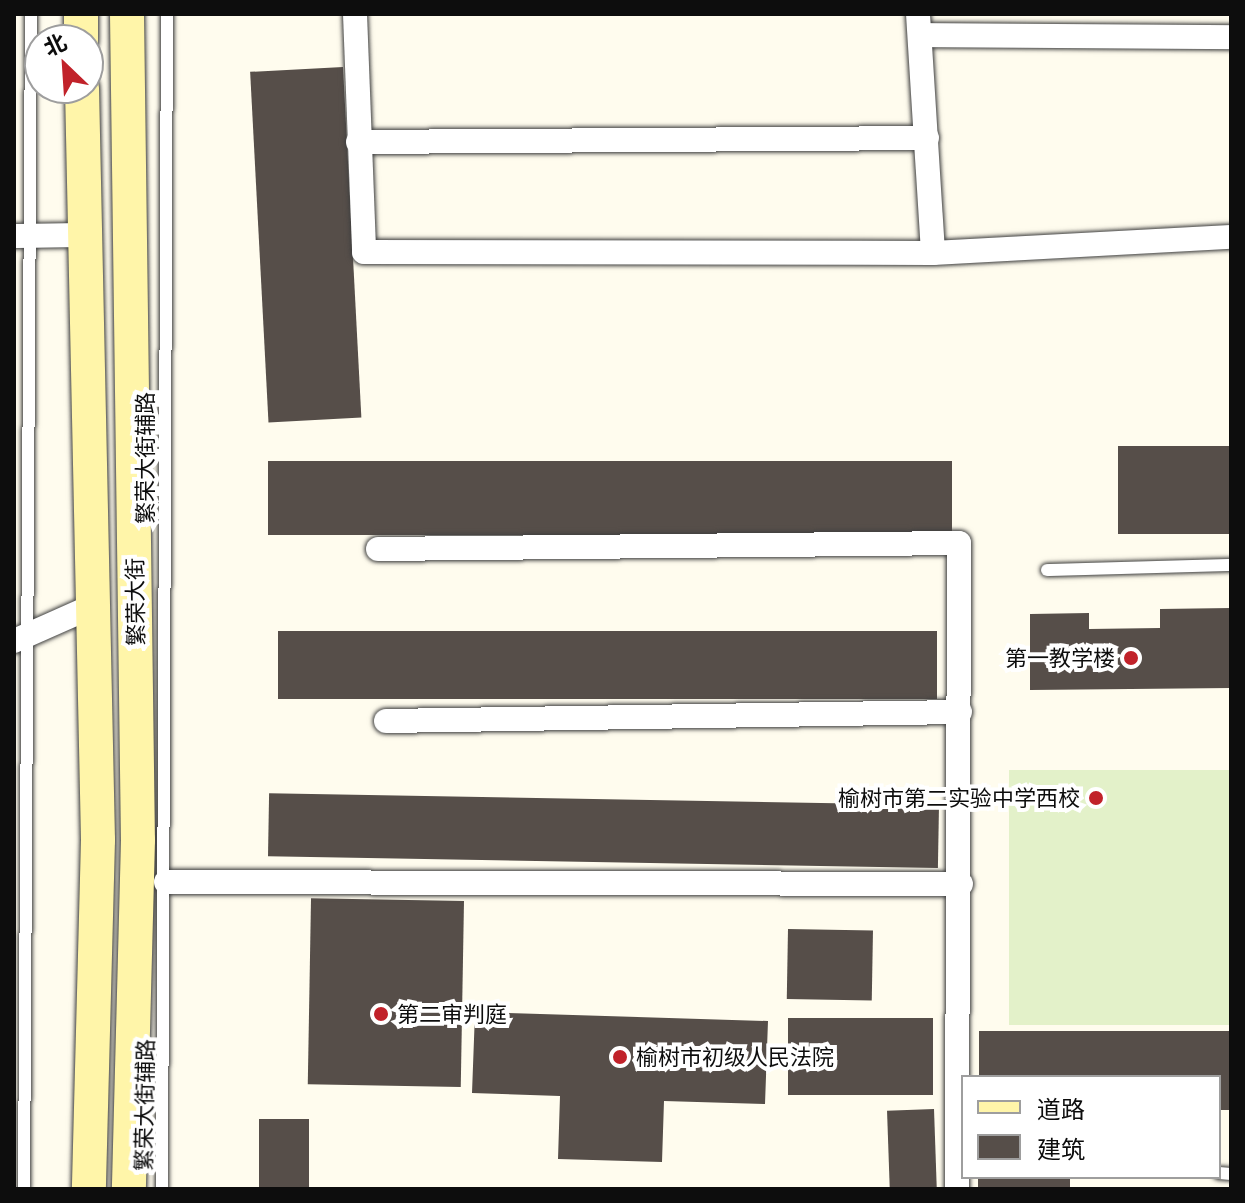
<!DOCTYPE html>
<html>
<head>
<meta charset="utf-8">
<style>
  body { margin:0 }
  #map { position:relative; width:1245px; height:1203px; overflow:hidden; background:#fffcee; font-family:"Noto Serif","Noto Sans SC",serif }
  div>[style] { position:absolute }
  .pitch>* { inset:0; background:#e3f1c9; transform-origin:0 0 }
  .building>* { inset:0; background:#564e49; transform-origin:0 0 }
  .roads { filter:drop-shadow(0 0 2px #404040) drop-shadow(0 0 2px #404040) }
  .lane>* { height:12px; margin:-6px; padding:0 6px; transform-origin:6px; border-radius:6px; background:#fff }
  .street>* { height:24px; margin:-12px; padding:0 12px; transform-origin:12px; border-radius:12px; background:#fff }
  .secondary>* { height:34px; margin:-17px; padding:0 17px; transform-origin:17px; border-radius:17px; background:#fff5a9 }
  .dots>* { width:22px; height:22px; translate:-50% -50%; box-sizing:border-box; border:4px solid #fff; border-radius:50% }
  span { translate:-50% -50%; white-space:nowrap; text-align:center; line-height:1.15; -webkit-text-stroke:8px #fff; paint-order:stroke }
  .street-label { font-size:22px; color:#0d0d0d }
  .poi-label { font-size:22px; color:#0d0d0d }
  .right { translate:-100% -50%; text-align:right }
  .left { translate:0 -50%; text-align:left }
  .frame { position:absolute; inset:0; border:16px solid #0d0d0d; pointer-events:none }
  .legend { position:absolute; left:961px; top:1075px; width:260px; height:104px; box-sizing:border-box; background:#fff; border:2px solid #9e9e9e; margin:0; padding:10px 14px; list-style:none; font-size:24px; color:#0d0d0d }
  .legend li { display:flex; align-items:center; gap:16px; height:40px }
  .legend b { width:40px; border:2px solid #9e9e9e }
  .north { position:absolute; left:24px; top:24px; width:80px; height:80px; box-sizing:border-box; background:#fff; border:2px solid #9e9e9e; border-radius:50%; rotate:335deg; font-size:22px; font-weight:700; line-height:32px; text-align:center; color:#0d0d0d }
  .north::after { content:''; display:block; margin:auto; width:28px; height:36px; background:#c1222a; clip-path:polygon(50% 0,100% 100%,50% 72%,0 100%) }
</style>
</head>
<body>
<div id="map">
  <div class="pitch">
    <i style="left:1231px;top:770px;width:255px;height:222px;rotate:90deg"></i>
  </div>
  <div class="building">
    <i style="left:343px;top:67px;width:351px;height:93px;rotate:87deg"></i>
    <i style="left:1118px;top:446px;width:113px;height:88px"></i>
    <i style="left:268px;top:461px;width:684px;height:74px"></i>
    <i style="clip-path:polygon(1231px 608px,1231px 688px,1030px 690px,1030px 614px,1089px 613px,1089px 629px,1160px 628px,1160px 609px)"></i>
    <i style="left:937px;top:631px;width:68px;height:659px;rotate:90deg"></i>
    <i style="left:939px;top:805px;width:63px;height:670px;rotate:91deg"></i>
    <i style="left:464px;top:901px;width:186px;height:153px;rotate:91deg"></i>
    <i style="left:788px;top:929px;width:85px;height:70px;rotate:1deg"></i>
    <i style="clip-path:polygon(475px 1012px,768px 1021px,765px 1104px,664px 1101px,662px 1162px,558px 1159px,560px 1096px,472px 1093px)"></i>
    <i style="left:788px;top:1018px;width:145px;height:77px"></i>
    <i style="clip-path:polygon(979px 1031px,1231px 1031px,1231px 1110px,1219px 1110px,1219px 1077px,979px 1077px)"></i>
    <i style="left:934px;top:1109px;width:80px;height:47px;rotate:88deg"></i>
    <i style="left:259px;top:1119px;width:50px;height:70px"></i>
    <i style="left:978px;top:1177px;width:92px;height:12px"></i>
  </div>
  <div class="roads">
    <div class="lane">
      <i style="left:1047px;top:570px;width:184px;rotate:-1.6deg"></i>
      <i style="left:1219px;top:1173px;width:12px;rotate:5deg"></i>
      <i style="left:24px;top:1189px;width:1175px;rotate:-89.66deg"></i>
      <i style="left:162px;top:1189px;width:1175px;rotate:-89.76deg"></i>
    </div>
    <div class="street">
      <i style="left:355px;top:14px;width:238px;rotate:87.8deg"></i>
      <i style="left:364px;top:252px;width:569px;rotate:0.1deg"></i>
      <i style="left:933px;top:253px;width:298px;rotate:-3.1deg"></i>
      <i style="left:918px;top:14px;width:239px;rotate:86.4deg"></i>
      <i style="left:920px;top:35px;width:311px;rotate:0.4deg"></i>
      <i style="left:358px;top:142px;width:569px;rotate:-0.4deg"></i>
      <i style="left:14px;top:236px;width:71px;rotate:-0.8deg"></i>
      <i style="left:378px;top:549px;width:581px;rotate:-0.59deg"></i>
      <i style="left:959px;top:543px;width:646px;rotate:90.18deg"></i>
      <i style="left:14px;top:641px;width:86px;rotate:-23.9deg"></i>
      <i style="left:386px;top:721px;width:574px;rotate:-0.9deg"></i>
      <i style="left:166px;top:882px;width:795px;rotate:0.14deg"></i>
    </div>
    <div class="secondary">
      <i style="left:81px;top:14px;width:26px;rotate:90deg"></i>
      <i style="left:127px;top:14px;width:826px;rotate:89.24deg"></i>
      <i style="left:138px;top:840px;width:349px;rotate:91.5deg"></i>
      <i style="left:82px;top:88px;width:752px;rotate:88.78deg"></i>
      <i style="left:98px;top:840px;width:349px;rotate:91.5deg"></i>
    </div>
  </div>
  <div class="dots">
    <i style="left:1131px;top:658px;background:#c1222a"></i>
    <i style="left:1096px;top:798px;background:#c1222a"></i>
    <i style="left:381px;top:1014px;background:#c1222a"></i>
    <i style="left:620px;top:1057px;background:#c1222a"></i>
  </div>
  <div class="street-label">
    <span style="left:145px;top:458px;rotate:-90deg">繁荣大街辅路</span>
    <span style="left:135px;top:602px;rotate:-91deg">繁荣大街</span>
    <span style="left:144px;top:1105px;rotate:-89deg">繁荣大街辅路</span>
  </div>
  <div class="poi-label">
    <span class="right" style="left:1115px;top:658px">第一教学楼</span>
    <span class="right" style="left:1080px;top:798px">榆树市第二实验中学西校</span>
    <span class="left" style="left:397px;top:1014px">第二审判庭</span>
    <span class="left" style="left:636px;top:1057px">榆树市初级人民法院</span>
  </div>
  <div class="frame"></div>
  <ul class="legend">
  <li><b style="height:10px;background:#fff5a9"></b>道路</li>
  <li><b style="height:22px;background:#564e49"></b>建筑</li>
  </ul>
  <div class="north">北</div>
</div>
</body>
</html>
